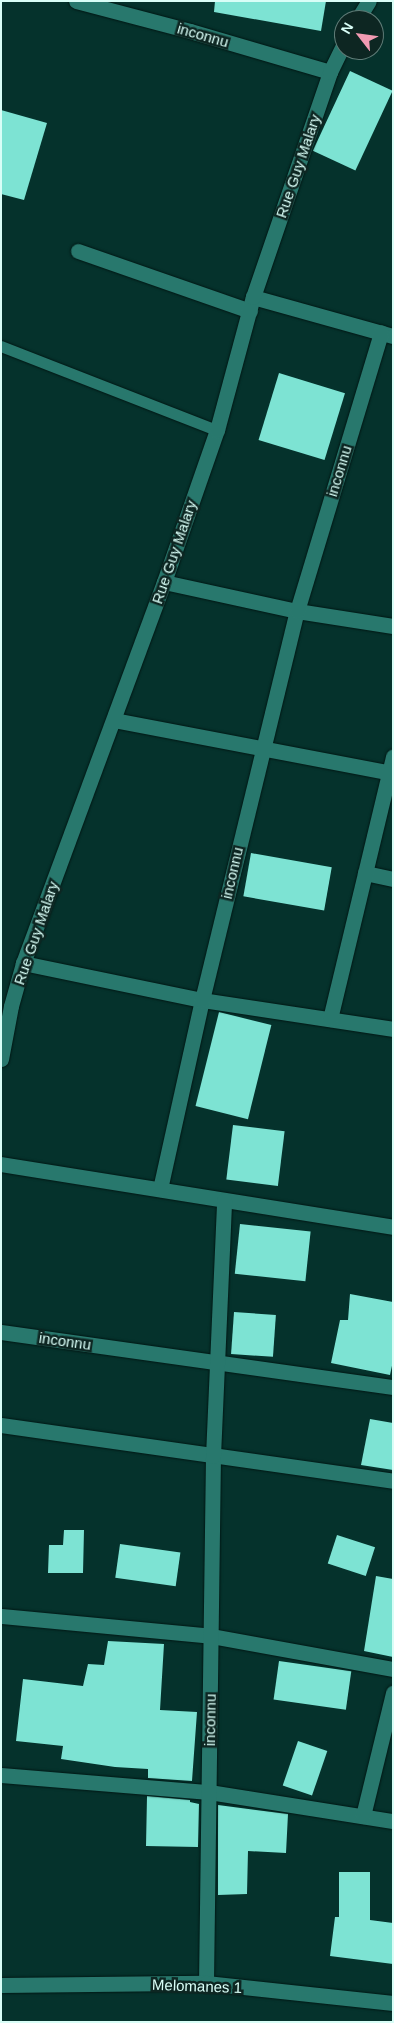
<!DOCTYPE html>
<html>
<head>
<meta charset="utf-8">
<style>
  body { margin:0 }
  #map { position:relative; width:394px; height:2023px; overflow:hidden; background:#05322c; font-family:Helvetica,sans-serif }
  div>[style] { position:absolute }
  .building>* { inset:0; background:#7de3d3; transform-origin:0 0 }
  .roads { filter:drop-shadow(0 0 1px #011714) drop-shadow(0 0 1px #011714) }
  .lane>* { height:11px; margin:-5.5px; padding:0 5.5px; transform-origin:5.5px; border-radius:5.5px; background:#28786d }
  .street>* { height:15px; margin:-7.5px; padding:0 7.5px; transform-origin:7.5px; border-radius:7.5px; background:#28786d }
  span { translate:-50% -50%; white-space:nowrap; text-align:center; line-height:1.15; -webkit-text-stroke:5px #0d2622; paint-order:stroke }
  .street-label { font-size:15px; color:#d9fef7 }
  .frame { position:absolute; inset:0; border:2px solid #d9fef7; pointer-events:none }
  .north { position:absolute; left:334px; top:10px; width:50px; height:50px; box-sizing:border-box; background:#0d2622; border:1px solid #5f7c77; border-radius:50%; rotate:300deg; font-size:14px; font-weight:700; line-height:20px; text-align:center; color:#d9fef7 }
  .north::after { content:''; display:block; margin:auto; width:18px; height:22px; background:#f19ab2; clip-path:polygon(50% 0,100% 100%,50% 72%,0 100%) }
</style>
</head>
<body>
<div id="map">
  <div class="building">
    <i style="clip-path:polygon(215px 1px,326px 1px,321px 31px,214px 12px)"></i>
    <i style="left:350px;top:71px;width:47px;height:88px;rotate:25deg"></i>
    <i style="clip-path:polygon(1px 110px,47px 123px,24px 200px,1px 194px)"></i>
    <i style="left:279px;top:373px;width:69px;height:70px;rotate:17deg"></i>
    <i style="left:251px;top:853px;width:82px;height:44px;rotate:10deg"></i>
    <i style="left:219px;top:1012px;width:54px;height:97px;rotate:14deg"></i>
    <i style="left:233px;top:1125px;width:52px;height:55px;rotate:7deg"></i>
    <i style="left:240px;top:1224px;width:71px;height:50px;rotate:6deg"></i>
    <i style="clip-path:polygon(350px 1294px,393px 1302px,393px 1361px,390px 1375px,331px 1363px,340px 1320px,348px 1320px)"></i>
    <i style="left:234px;top:1312px;width:42px;height:42px;rotate:4deg"></i>
    <i style="clip-path:polygon(370px 1419px,393px 1423px,393px 1470px,361px 1465px)"></i>
    <i style="clip-path:polygon(64px 1530px,84px 1530px,83px 1573px,48px 1573px,49px 1545px,63px 1545px)"></i>
    <i style="left:337px;top:1535px;width:40px;height:30px;rotate:18deg"></i>
    <i style="left:120px;top:1544px;width:61px;height:34px;rotate:8deg"></i>
    <i style="clip-path:polygon(376px 1576px,393px 1579px,393px 1657px,364px 1651px)"></i>
    <i style="clip-path:polygon(108px 1641px,164px 1644px,160px 1710px,197px 1712px,192px 1781px,148px 1778px,148px 1769px,115px 1767px,61px 1759px,63px 1746px,16px 1741px,23px 1679px,83px 1686px,88px 1664px,104px 1665px)"></i>
    <i style="left:279px;top:1661px;width:73px;height:39px;rotate:8deg"></i>
    <i style="left:298px;top:1741px;width:31px;height:47px;rotate:19deg"></i>
    <i style="clip-path:polygon(147px 1796px,190px 1800px,190px 1802px,199px 1804px,198px 1847px,146px 1846px)"></i>
    <i style="clip-path:polygon(218px 1805px,288px 1814px,286px 1853px,248px 1851px,247px 1894px,218px 1895px)"></i>
    <i style="clip-path:polygon(339px 1872px,370px 1872px,370px 1920px,393px 1923px,393px 1964px,330px 1956px,335px 1917px,339px 1917px)"></i>
  </div>
  <div class="roads">
    <div class="lane">
      <i style="left:1px;top:346px;width:232px;rotate:21.3deg"></i>
    </div>
    <div class="street">
      <i style="left:76px;top:1px;width:118px;rotate:14.7deg"></i>
      <i style="left:190px;top:31px;width:146px;rotate:16.3deg"></i>
      <i style="left:357px;top:20px;width:22px;rotate:-58deg"></i>
      <i style="left:78px;top:251px;width:182px;rotate:19.2deg"></i>
      <i style="left:253px;top:297px;width:145px;rotate:15.6deg"></i>
      <i style="left:164px;top:582px;width:136px;rotate:12.3deg"></i>
      <i style="left:297px;top:611px;width:97px;rotate:8.9deg"></i>
      <i style="left:114px;top:720px;width:284px;rotate:10.8deg"></i>
      <i style="left:365px;top:873px;width:29px;rotate:12deg"></i>
      <i style="left:23px;top:963px;width:183px;rotate:11.7deg"></i>
      <i style="left:202px;top:1000px;width:193px;rotate:8.6deg"></i>
      <i style="left:330px;top:1019px;width:270px;rotate:-76.5deg"></i>
      <i style="left:1px;top:1059px;width:54px;rotate:-79.3deg"></i>
      <i style="left:11px;top:1006px;width:45px;rotate:-74.4deg"></i>
      <i style="left:23px;top:963px;width:406px;rotate:-69.7deg"></i>
      <i style="left:164px;top:582px;width:161px;rotate:-70.8deg"></i>
      <i style="left:217px;top:430px;width:138px;rotate:-74.9deg"></i>
      <i style="left:253px;top:297px;width:238px;rotate:-71.1deg"></i>
      <i style="left:330px;top:72px;width:32px;rotate:-64deg"></i>
      <i style="left:1px;top:1164px;width:397px;rotate:9.1deg"></i>
      <i style="left:160px;top:1189px;width:194px;rotate:-77.5deg"></i>
      <i style="left:202px;top:1000px;width:400px;rotate:-76.3deg"></i>
      <i style="left:297px;top:611px;width:291px;rotate:-73.2deg"></i>
      <i style="left:1px;top:1332px;width:396px;rotate:8deg"></i>
      <i style="left:1px;top:1425px;width:396px;rotate:8.1deg"></i>
      <i style="left:1px;top:1616px;width:211px;rotate:5.4deg"></i>
      <i style="left:211px;top:1636px;width:185px;rotate:10.3deg"></i>
      <i style="left:1px;top:1775px;width:209px;rotate:4.7deg"></i>
      <i style="left:209px;top:1792px;width:186px;rotate:9deg"></i>
      <i style="left:363px;top:1816px;width:127px;rotate:-76.3deg"></i>
      <i style="left:206px;top:1983px;width:527px;rotate:-89.24deg"></i>
      <i style="left:213px;top:1456px;width:256px;rotate:-87.5deg"></i>
      <i style="left:1px;top:1985px;width:205px;rotate:-0.6deg"></i>
      <i style="left:206px;top:1983px;width:188px;rotate:6.1deg"></i>
    </div>
  </div>
  <div class="street-label">
    <span style="left:203px;top:35px;rotate:16deg">inconnu</span>
    <span style="left:298px;top:166px;rotate:-71deg">Rue Guy Malary</span>
    <span style="left:339px;top:471px;rotate:-73deg">inconnu</span>
    <span style="left:174px;top:552px;rotate:-71deg">Rue Guy Malary</span>
    <span style="left:232px;top:873px;rotate:-77deg">inconnu</span>
    <span style="left:36px;top:933px;rotate:-71deg">Rue Guy Malary</span>
    <span style="left:65px;top:1341px;rotate:8deg">inconnu</span>
    <span style="left:210px;top:1720px;rotate:-89deg">inconnu</span>
    <span style="left:197px;top:1986px;rotate:2deg">Melomanes 1</span>
  </div>
  <div class="frame"></div>
  <div class="north">N</div>
</div>
</body>
</html>
